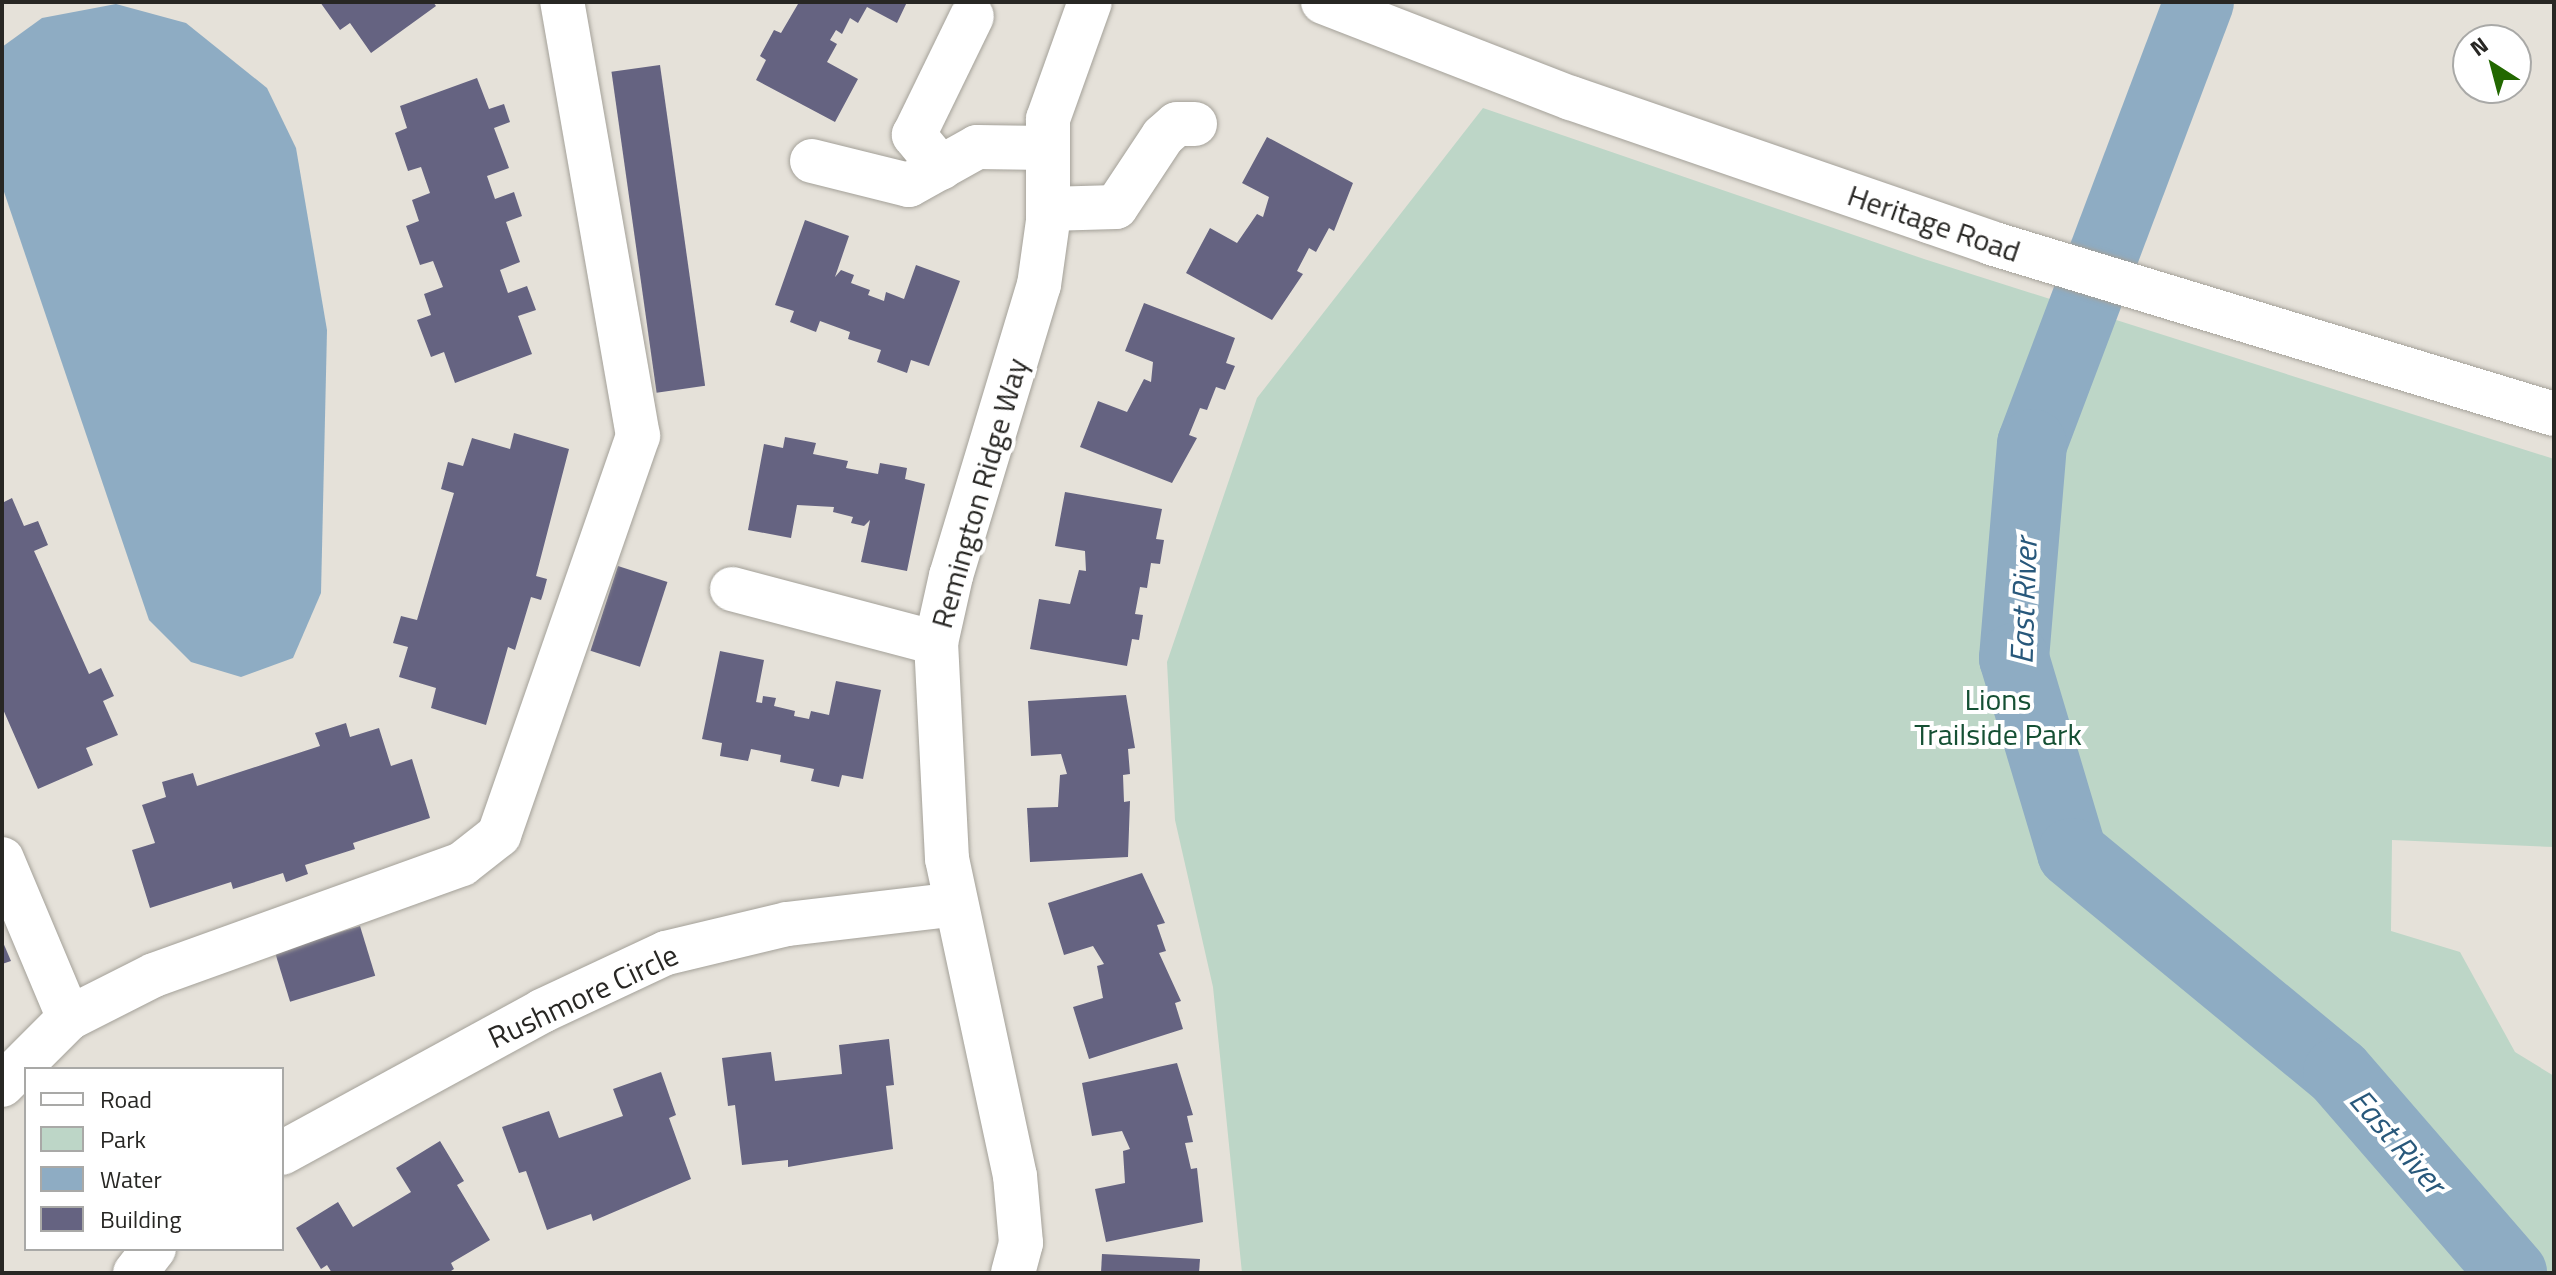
<!DOCTYPE html>
<html>
<head>
<meta charset="utf-8">
<style>
  body { margin:0 }
  #map { position:relative; width:2556px; height:1275px; overflow:hidden; background:#e5e1d9; font-family:"Titillium Web",sans-serif }
  div>[style] { position:absolute }
  .green>* { inset:0; background:#bdd6c7 }
  .water>* { inset:0; background:#8eacc3 }
  .river>* { height:70px; margin:-35px; padding:0 35px; transform-origin:35px; border-radius:35px; background:#8eacc3 }
  .building>* { inset:0; background:#656381; transform-origin:0 0 }
  .roads { filter:drop-shadow(0 0 2px #a4a199) drop-shadow(0 0 2px #a4a199) }
  .minor>* { height:44px; margin:-22px; padding:0 22px; transform-origin:22px; border-radius:22px; background:#fff }
  .major>* { height:44px; margin:-22px; padding:0 22px; transform-origin:22px; border-radius:22px; background:#fff }
  span { translate:-50% -50%; white-space:nowrap; text-align:center; line-height:1.15; -webkit-text-stroke:8px #fff; paint-order:stroke }
  .street-label { font-size:30px; color:#282724 }
  .park-label { font-size:30px; color:#155034 }
  .water-label { font-size:32px; color:#28587b; font-style:italic }
  .frame { position:absolute; inset:0; border:4px solid #282724; pointer-events:none }
  .legend { position:absolute; left:24px; top:1067px; width:260px; height:184px; box-sizing:border-box; background:#fff; border:2px solid #a9a9a7; margin:0; padding:10px 14px; list-style:none; font-size:24px; color:#282724 }
  .legend li { display:flex; align-items:center; gap:16px; height:40px }
  .legend b { width:40px; border:2px solid #a9a9a7 }
  .north { position:absolute; left:2452px; top:24px; width:80px; height:80px; box-sizing:border-box; background:#fff; border:2px solid #a9a9a7; border-radius:50%; rotate:324deg; font-size:22px; font-weight:700; line-height:32px; text-align:center; color:#282724 }
  .north::after { content:''; display:block; margin:auto; width:28px; height:36px; background:#226800; clip-path:polygon(50% 0,100% 100%,50% 72%,0 100%) }
</style>
</head>
<body>
<div id="map">
  <div class="green">
    <i style="clip-path:polygon(1483px 108px,1924px 259px,2554px 459px,2554px 847px,2392px 840px,2391px 931px,2460px 952px,2515px 1052px,2554px 1076px,2554px 1273px,1242px 1273px,1213px 987px,1175px 820px,1167px 662px,1257px 398px)"></i>
  </div>
  <div class="water">
    <i style="clip-path:polygon(116px 4px,186px 23px,267px 88px,296px 148px,327px 330px,321px 593px,293px 658px,241px 677px,191px 662px,149px 620px,2px 186px,2px 47px,42px 18px)"></i>
  </div>
  <div class="river">
    <i style="left:2199px;top:2px;width:472px;rotate:110.7deg"></i>
    <i style="left:2032px;top:444px;width:215px;rotate:94.8deg"></i>
    <i style="left:2014px;top:658px;width:203px;rotate:73.4deg"></i>
    <i style="left:2072px;top:853px;width:345px;rotate:39.5deg"></i>
    <i style="left:2338px;top:1072px;width:266px;rotate:49.1deg"></i>
  </div>
  <div class="building">
    <i style="clip-path:polygon(320px 2px,433px 2px,436px 6px,371px 53px,350px 23px,340px 30px)"></i>
    <i style="clip-path:polygon(806px 2px,907px 2px,897px 23px,867px 7px,858px 23px,850px 18px,842px 34px,836px 30px,830px 40px,837px 44px,827px 62px,858px 79px,835px 122px,756px 80px,766px 60px,760px 56px,774px 30px,781px 33px,798px 4px)"></i>
    <i style="left:660px;top:65px;width:324px;height:49px;rotate:82deg"></i>
    <i style="clip-path:polygon(477px 78px,489px 109px,504px 104px,510px 122px,494px 128px,509px 168px,487px 176px,495px 199px,514px 192px,522px 216px,506px 222px,520px 262px,500px 270px,508px 293px,527px 286px,536px 310px,518px 316px,532px 354px,455px 383px,444px 352px,431px 357px,417px 320px,431px 315px,424px 294px,443px 287px,433px 261px,420px 265px,406px 226px,419px 221px,412px 200px,430px 193px,421px 167px,408px 171px,395px 133px,407px 128px,400px 106px)"></i>
    <i style="clip-path:polygon(1267px 137px,1353px 183px,1334px 231px,1329px 228px,1316px 252px,1309px 248px,1297px 271px,1303px 274px,1272px 320px,1186px 273px,1210px 228px,1237px 243px,1257px 214px,1263px 217px,1269px 197px,1242px 183px)"></i>
    <i style="clip-path:polygon(805px 220px,849px 236px,835px 277px,841px 270px,854px 275px,851px 283px,870px 290px,868px 295px,884px 301px,886px 292px,904px 299px,916px 265px,960px 281px,929px 366px,911px 360px,907px 373px,877px 362px,881px 350px,848px 339px,850px 332px,820px 321px,816px 332px,790px 322px,794px 311px,775px 305px)"></i>
    <i style="clip-path:polygon(1144px 303px,1235px 338px,1226px 363px,1235px 366px,1225px 390px,1216px 387px,1207px 410px,1200px 408px,1189px 435px,1197px 438px,1172px 483px,1080px 447px,1098px 401px,1127px 412px,1144px 379px,1151px 382px,1153px 362px,1125px 351px)"></i>
    <i style="clip-path:polygon(514px 433px,569px 449px,536px 576px,547px 579px,543px 594px,541px 600px,531px 597px,515px 650px,508px 647px,486px 725px,431px 708px,436px 688px,399px 677px,408px 647px,393px 643px,401px 616px,417px 620px,454px 493px,441px 489px,448px 462px,463px 466px,472px 438px,510px 449px)"></i>
    <i style="clip-path:polygon(785px 437px,816px 443px,813px 454px,848px 461px,846px 468px,878px 474px,880px 463px,907px 468px,905px 479px,925px 484px,907px 571px,861px 562px,870px 520px,864px 526px,851px 523px,853px 517px,833px 512px,834px 507px,797px 505px,791px 538px,748px 530px,764px 444px,783px 448px)"></i>
    <i style="clip-path:polygon(1065px 492px,1162px 509px,1156px 539px,1164px 540px,1160px 564px,1151px 563px,1147px 588px,1140px 587px,1135px 614px,1143px 615px,1139px 640px,1132px 639px,1127px 666px,1030px 649px,1039px 599px,1070px 604px,1079px 570px,1086px 571px,1085px 551px,1055px 546px)"></i>
    <i style="clip-path:polygon(12px 498px,24px 526px,38px 521px,48px 545px,34px 551px,89px 674px,101px 668px,114px 696px,103px 701px,118px 735px,86px 748px,93px 765px,38px 789px,2px 707px,2px 503px)"></i>
    <i style="left:618px;top:566px;width:52px;height:89px;rotate:18deg"></i>
    <i style="clip-path:polygon(720px 651px,764px 660px,756px 702px,762px 703px,763px 696px,776px 698px,774px 706px,795px 711px,794px 716px,809px 719px,811px 711px,829px 715px,836px 681px,881px 690px,863px 779px,842px 775px,839px 787px,811px 781px,814px 769px,780px 762px,781px 755px,751px 749px,748px 761px,720px 756px,722px 743px,702px 739px)"></i>
    <i style="clip-path:polygon(1126px 695px,1135px 748px,1128px 749px,1130px 774px,1123px 775px,1124px 802px,1130px 801px,1128px 857px,1030px 862px,1027px 808px,1058px 807px,1060px 775px,1067px 774px,1061px 754px,1031px 756px,1028px 701px)"></i>
    <i style="clip-path:polygon(346px 723px,350px 737px,379px 728px,391px 766px,412px 759px,430px 818px,353px 843px,355px 849px,305px 865px,308px 874px,286px 882px,283px 873px,233px 889px,231px 882px,150px 908px,132px 850px,155px 843px,142px 805px,166px 797px,162px 782px,193px 773px,197px 786px,320px 746px,315px 733px)"></i>
    <i style="clip-path:polygon(1142px 873px,1165px 923px,1157px 925px,1166px 951px,1159px 953px,1181px 1001px,1175px 1003px,1183px 1029px,1089px 1059px,1073px 1007px,1103px 998px,1097px 966px,1104px 964px,1093px 946px,1064px 955px,1048px 903px)"></i>
    <i style="left:360px;top:926px;width:52px;height:89px;rotate:73deg"></i>
    <i style="clip-path:polygon(2px 940px,11px 961px,2px 964px)"></i>
    <i style="clip-path:polygon(889px 1039px,894px 1085px,886px 1086px,893px 1149px,788px 1167px,788px 1160px,742px 1165px,735px 1105px,728px 1106px,722px 1058px,771px 1052px,775px 1081px,842px 1074px,839px 1045px)"></i>
    <i style="clip-path:polygon(1177px 1063px,1193px 1115px,1187px 1116px,1193px 1142px,1185px 1143px,1191px 1169px,1197px 1168px,1203px 1222px,1106px 1242px,1095px 1189px,1125px 1183px,1123px 1151px,1130px 1149px,1122px 1131px,1092px 1136px,1082px 1083px)"></i>
    <i style="clip-path:polygon(661px 1072px,676px 1115px,669px 1118px,691px 1179px,593px 1221px,591px 1214px,547px 1230px,526px 1171px,519px 1173px,502px 1127px,549px 1111px,559px 1138px,623px 1116px,613px 1089px)"></i>
    <i style="clip-path:polygon(440px 1141px,464px 1181px,457px 1185px,490px 1240px,451px 1263px,454px 1269px,448px 1273px,332px 1273px,327px 1265px,321px 1269px,296px 1228px,338px 1202px,353px 1227px,358px 1224px,411px 1192px,396px 1168px)"></i>
    <i style="clip-path:polygon(1102px 1254px,1200px 1259px,1199px 1273px,1101px 1273px)"></i>
  </div>
  <div class="roads">
    <div class="minor">
      <i style="left:812px;top:161px;width:100px;rotate:13.9deg"></i>
      <i style="left:909px;top:185px;width:78px;rotate:-29.2deg"></i>
      <i style="left:977px;top:147px;width:69px;rotate:0.8deg"></i>
      <i style="left:941px;top:168px;width:43px;rotate:-129.3deg"></i>
      <i style="left:914px;top:135px;width:132px;rotate:-64deg"></i>
      <i style="left:1048px;top:209px;width:68px;rotate:-1.7deg"></i>
      <i style="left:1116px;top:207px;width:85px;rotate:-56.5deg"></i>
      <i style="left:1163px;top:136px;width:18px;rotate:-41deg"></i>
      <i style="left:1177px;top:124px;width:18px"></i>
      <i style="left:732px;top:589px;width:211px;rotate:14.8deg"></i>
      <i style="left:2px;top:859px;width:173px;rotate:67.2deg"></i>
      <i style="left:2px;top:1085px;width:95px;rotate:-45deg"></i>
      <i style="left:69px;top:1018px;width:95px;rotate:-26.8deg"></i>
      <i style="left:154px;top:975px;width:327px;rotate:-19.8deg"></i>
      <i style="left:462px;top:864px;width:47px;rotate:-38.1deg"></i>
      <i style="left:499px;top:835px;width:423px;rotate:-70.8deg"></i>
      <i style="left:638px;top:436px;width:441px;rotate:-99.9deg"></i>
      <i style="left:282px;top:1153px;width:296px;rotate:-28.6deg"></i>
      <i style="left:542px;top:1011px;width:137px;rotate:-25.1deg"></i>
      <i style="left:666px;top:953px;width:124px;rotate:-13.5deg"></i>
      <i style="left:787px;top:924px;width:170px;rotate:-6.7deg"></i>
      <i style="left:135px;top:1273px;width:31px;rotate:-52deg"></i>
      <i style="left:1013px;top:1273px;width:31px;rotate:-75deg"></i>
      <i style="left:1021px;top:1243px;width:67px;rotate:-95.1deg"></i>
      <i style="left:1015px;top:1176px;width:324px;rotate:-102.1deg"></i>
      <i style="left:947px;top:859px;width:216px;rotate:-92.9deg"></i>
      <i style="left:936px;top:643px;width:69px;rotate:-77.4deg"></i>
      <i style="left:951px;top:576px;width:304px;rotate:-73.2deg"></i>
      <i style="left:1039px;top:285px;width:65px;rotate:-82deg"></i>
      <i style="left:1048px;top:221px;width:102px;rotate:-90deg"></i>
      <i style="left:1048px;top:119px;width:124px;rotate:-70.3deg"></i>
    </div>
    <div class="major">
      <i style="left:1323px;top:2px;width:266px;rotate:21.2deg"></i>
      <i style="left:1571px;top:98px;width:444px;rotate:19deg"></i>
      <i style="left:1991px;top:243px;width:588px;rotate:16.9deg"></i>
    </div>
  </div>
  <div class="street-label">
    <span style="left:1934px;top:223px;rotate:19deg">Heritage Road</span>
    <span style="left:979px;top:493px;rotate:-74deg">Remington Ridge Way</span>
    <span style="left:583px;top:996px;rotate:-25deg">Rushmore Circle</span>
  </div>
  <div class="park-label">
    <span style="left:1998px;top:716px">Lions<br>Trailside Park</span>
  </div>
  <div class="water-label">
    <span style="left:2023px;top:601px;rotate:-88deg">East River</span>
    <span style="left:2398px;top:1141px;rotate:49deg">East River</span>
  </div>
  <div class="frame"></div>
  <ul class="legend">
  <li><b style="height:10px;background:#fff"></b>Road</li>
  <li><b style="height:22px;background:#bdd6c7"></b>Park</li>
  <li><b style="height:22px;background:#8eacc3"></b>Water</li>
  <li><b style="height:22px;background:#656381"></b>Building</li>
  </ul>
  <div class="north">N</div>
</div>
</body>
</html>
